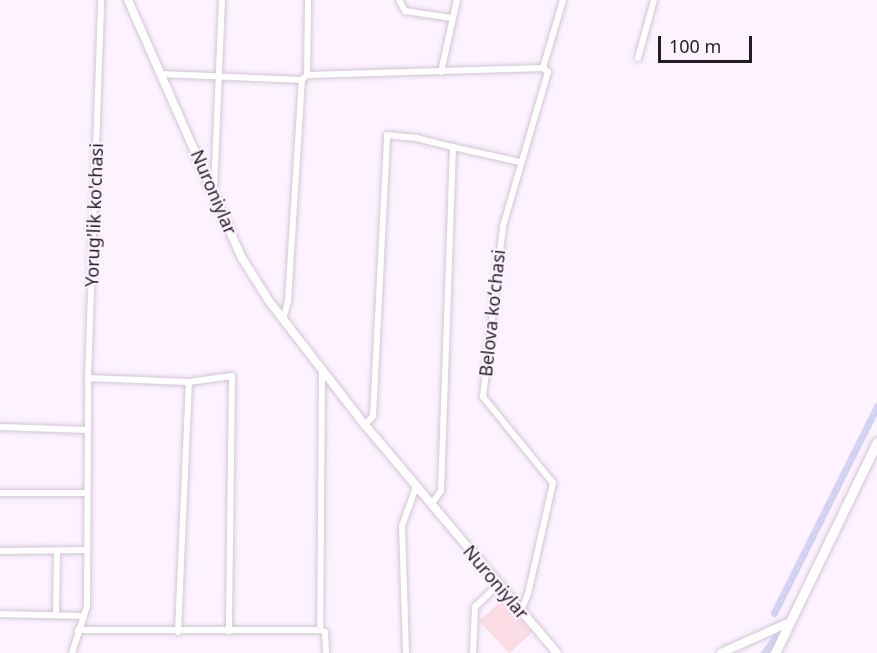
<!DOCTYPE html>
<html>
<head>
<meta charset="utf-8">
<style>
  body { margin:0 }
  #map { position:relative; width:877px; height:653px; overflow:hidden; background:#fdf2ff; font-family:"Noto Sans",sans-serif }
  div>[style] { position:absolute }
  .green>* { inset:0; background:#fbdbe4; transform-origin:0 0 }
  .canal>* { height:7px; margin:-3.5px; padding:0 3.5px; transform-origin:3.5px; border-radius:3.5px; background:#d3d2f4 }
  .roads { filter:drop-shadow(0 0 2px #d4c6d5) drop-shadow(0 0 2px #d4c6d5) }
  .street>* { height:6px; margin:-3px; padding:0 3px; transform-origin:3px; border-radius:3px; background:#fff }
  .secondary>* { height:8px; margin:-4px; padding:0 4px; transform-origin:4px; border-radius:4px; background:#fff }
  .primary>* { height:9px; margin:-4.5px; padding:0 4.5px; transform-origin:4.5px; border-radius:4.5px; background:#fff }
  span { translate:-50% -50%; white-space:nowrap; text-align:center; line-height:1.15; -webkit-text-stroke:4.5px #fdf2ff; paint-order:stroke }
  .street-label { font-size:18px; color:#231e24 }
  .scale { position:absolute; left:658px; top:36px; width:94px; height:27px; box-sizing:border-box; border:3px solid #231e24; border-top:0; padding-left:8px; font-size:18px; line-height:21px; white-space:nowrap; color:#231e24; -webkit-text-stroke:4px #fdf2ff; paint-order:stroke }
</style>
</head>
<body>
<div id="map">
  <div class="green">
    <i style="left:502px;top:600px;width:44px;height:31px;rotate:47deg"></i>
  </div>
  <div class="canal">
    <i style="left:774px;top:613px;width:231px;rotate:-63.5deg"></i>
    <i style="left:764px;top:653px;width:19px;rotate:-54deg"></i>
  </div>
  <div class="roads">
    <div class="street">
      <i style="left:399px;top:0;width:13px;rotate:61deg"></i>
      <i style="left:405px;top:11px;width:48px;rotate:8.5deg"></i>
      <i style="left:638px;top:58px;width:60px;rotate:-74.6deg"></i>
      <i style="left:441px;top:72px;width:74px;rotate:-77.5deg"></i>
      <i style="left:162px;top:74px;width:140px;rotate:2.5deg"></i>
      <i style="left:302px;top:80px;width:7px;rotate:-45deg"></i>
      <i style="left:307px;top:75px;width:236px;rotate:-1.7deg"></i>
      <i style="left:307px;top:75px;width:75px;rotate:-89.2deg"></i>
      <i style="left:453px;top:147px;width:69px;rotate:12.6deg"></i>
      <i style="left:214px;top:190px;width:190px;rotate:-87.6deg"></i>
      <i style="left:283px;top:320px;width:20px;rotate:-75deg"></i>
      <i style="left:288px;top:301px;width:221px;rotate:-86.4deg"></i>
      <i style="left:322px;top:371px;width:259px;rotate:90.4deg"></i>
      <i style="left:320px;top:630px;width:5px;rotate:22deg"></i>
      <i style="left:325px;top:632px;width:21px;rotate:87deg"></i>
      <i style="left:88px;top:378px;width:101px;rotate:2.3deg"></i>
      <i style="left:189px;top:382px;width:43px;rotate:-7.9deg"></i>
      <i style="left:232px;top:376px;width:255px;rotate:90.7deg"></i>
      <i style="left:365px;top:425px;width:12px;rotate:-48deg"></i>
      <i style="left:373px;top:416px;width:281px;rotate:-87.1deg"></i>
      <i style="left:387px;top:135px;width:29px;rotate:6deg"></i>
      <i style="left:416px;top:138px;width:38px;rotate:14deg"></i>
      <i style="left:453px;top:147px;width:344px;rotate:92deg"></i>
      <i style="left:441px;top:491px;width:17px;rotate:126deg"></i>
      <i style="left:0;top:427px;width:88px;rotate:2deg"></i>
      <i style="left:0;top:493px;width:86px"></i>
      <i style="left:0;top:551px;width:87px;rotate:-0.7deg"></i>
      <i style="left:521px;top:610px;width:17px;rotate:-66deg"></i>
      <i style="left:528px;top:594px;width:114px;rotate:-77.3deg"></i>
      <i style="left:553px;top:483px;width:111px;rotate:-129.1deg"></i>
      <i style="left:483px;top:397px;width:172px;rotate:-83.3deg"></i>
      <i style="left:503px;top:226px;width:160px;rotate:-73.7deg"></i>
      <i style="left:548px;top:72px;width:6px;rotate:-141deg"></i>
      <i style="left:543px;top:68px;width:71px;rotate:-73.6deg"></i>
      <i style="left:0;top:614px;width:84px;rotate:1.4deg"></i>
      <i style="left:56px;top:615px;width:64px;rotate:-89.1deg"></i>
      <i style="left:78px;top:630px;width:242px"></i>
      <i style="left:178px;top:632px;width:250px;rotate:-87.5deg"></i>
      <i style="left:72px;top:653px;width:49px;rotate:-72.3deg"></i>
      <i style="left:87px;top:606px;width:228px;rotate:-89.7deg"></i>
      <i style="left:88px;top:378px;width:378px;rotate:-88deg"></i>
      <i style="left:406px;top:653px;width:127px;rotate:-91.8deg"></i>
      <i style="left:402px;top:526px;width:41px;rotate:-70.3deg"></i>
      <i style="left:473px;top:653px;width:46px;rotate:-87.5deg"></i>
      <i style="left:475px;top:607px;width:32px;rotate:-44deg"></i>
    </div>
    <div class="secondary">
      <i style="left:128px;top:0;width:282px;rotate:66.2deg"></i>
      <i style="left:242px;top:258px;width:51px;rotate:57.9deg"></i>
      <i style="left:269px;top:301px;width:157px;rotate:52.3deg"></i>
      <i style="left:365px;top:425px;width:298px;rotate:49.9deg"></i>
      <i style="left:721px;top:653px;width:76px;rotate:-24.2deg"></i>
    </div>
    <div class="primary">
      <i style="left:775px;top:653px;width:234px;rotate:-64.2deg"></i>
    </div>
  </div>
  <div class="street-label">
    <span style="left:214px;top:192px;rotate:67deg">Nuroniylar</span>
    <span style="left:94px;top:215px;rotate:-88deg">Yorug'lik ko'chasi</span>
    <span style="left:492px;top:313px;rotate:-84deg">Belova koʻchasi</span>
    <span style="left:496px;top:582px;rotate:50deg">Nuroniylar</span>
  </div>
  <div class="scale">100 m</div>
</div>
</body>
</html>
